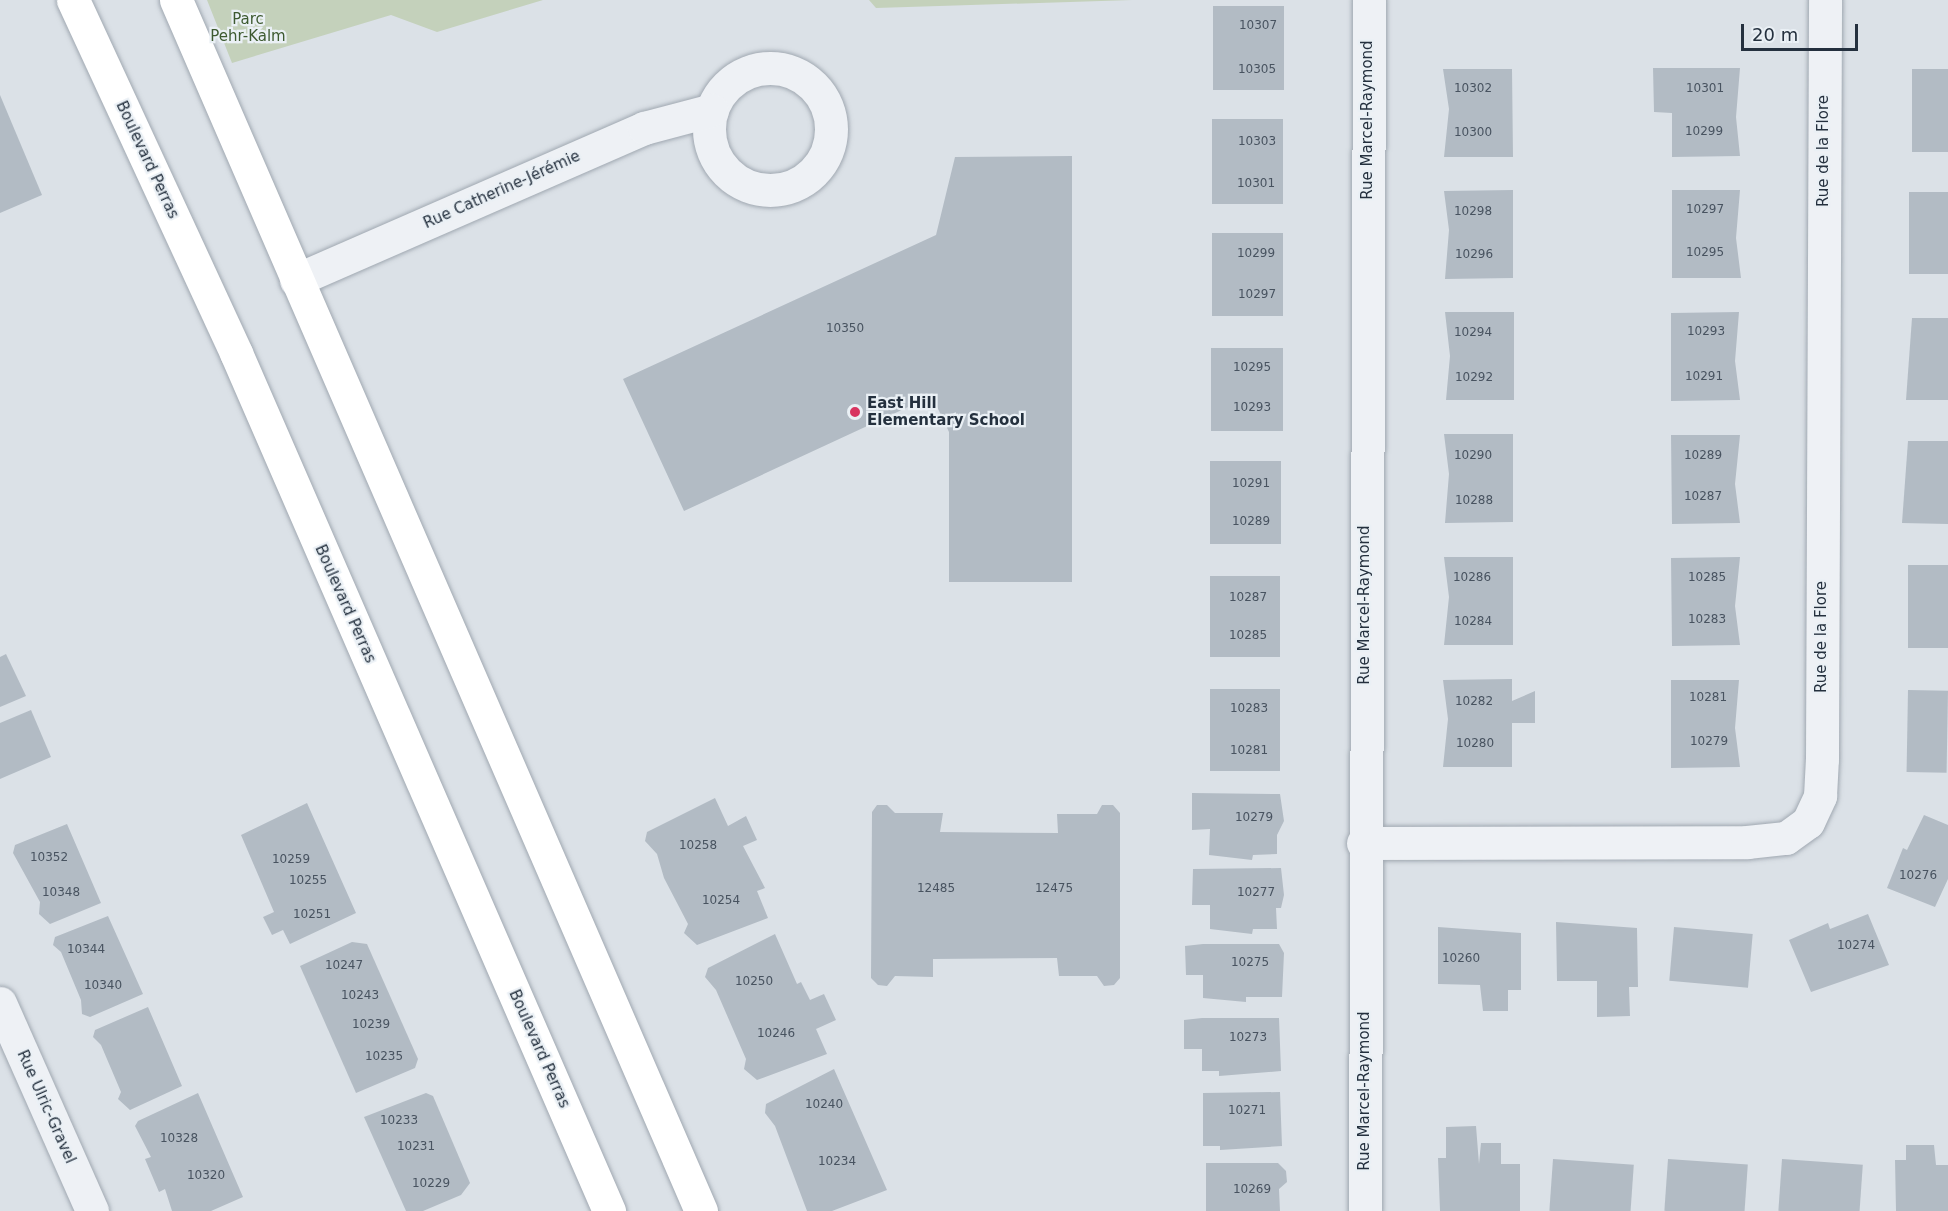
<!DOCTYPE html>
<html>
<head>
<meta charset="utf-8">
<style>
  body { margin:0 }
  #map { position:relative; width:1948px; height:1211px; overflow:hidden; background:#dbe1e7; font-family:"DejaVu Sans",sans-serif }
  div>[style] { position:absolute }
  .green>* { inset:0; background:#c4d1bb }
  .building>* { inset:0; background:#b2bbc4; transform-origin:0 0 }
  .roads { filter:drop-shadow(0 0 2px #a0a8b1) drop-shadow(0 0 2px #a0a8b1) }
  .minor>* { height:33px; margin:-16.5px; padding:0 16.5px; transform-origin:16.5px; border-radius:16.5px; background:#eef1f5 }
  .minor>.ring { margin:-16.5px; padding:0; box-sizing:content-box; background:none; border:33px solid #eef1f5; border-radius:50% }
  .major>* { height:33px; margin:-16.5px; padding:0 16.5px; transform-origin:16.5px; border-radius:16.5px; background:#fff }
  .dots>* { width:16px; height:16px; translate:-50% -50%; box-sizing:border-box; border:3px solid #eaf0f5; border-radius:50% }
  span { translate:-50% -50%; white-space:nowrap; text-align:center; line-height:1.15; -webkit-text-stroke:4.5px #eaf0f5; paint-order:stroke }
  .number-label { font-size:12px; color:#485360 }
  .number-label span { -webkit-text-stroke-width:0 }
  .park-label { font-size:15px; color:#3d5a30 }
  .street-label { font-size:15px; color:#24303e }
  .poi-label { font-size:15px; color:#24303e; font-weight:700 }
  .left { translate:0 -50%; text-align:left }
  .scale { position:absolute; left:1741px; top:24px; width:117px; height:27px; box-sizing:border-box; border:3px solid #24303e; border-top:0; padding-left:8px; font-size:18px; line-height:21px; white-space:nowrap; color:#24303e; -webkit-text-stroke:4px #eaf0f5; paint-order:stroke }
</style>
</head>
<body>
<div id="map">
  <div class="green">
    <i style="clip-path:polygon(207px 0,543px 0,437px 32px,391px 15px,232px 63px)"></i>
    <i style="clip-path:polygon(869px 0,1132px 0,876px 8px)"></i>
  </div>
  <div class="building">
    <i style="left:1213px;top:6px;width:71px;height:84px"></i>
    <i style="clip-path:polygon(1653px 68px,1740px 68px,1736px 117px,1740px 156px,1672px 157px,1672px 113px,1654px 112px)"></i>
    <i style="clip-path:polygon(1443px 69px,1512px 69px,1513px 157px,1444px 157px,1449px 109px)"></i>
    <i style="left:1912px;top:69px;width:36px;height:83px"></i>
    <i style="clip-path:polygon(0 95px,42px 195px,0 213px)"></i>
    <i style="left:1283px;top:119px;width:85px;height:71px;rotate:90deg"></i>
    <i style="clip-path:polygon(1072px 156px,1072px 582px,949px 582px,949px 432px,932px 396px,684px 511px,623px 379px,936px 235px,955px 157px)"></i>
    <i style="clip-path:polygon(1513px 190px,1513px 278px,1445px 279px,1449px 230px,1444px 191px)"></i>
    <i style="clip-path:polygon(1672px 190px,1740px 190px,1736px 238px,1741px 278px,1672px 278px)"></i>
    <i style="left:1909px;top:192px;width:39px;height:82px"></i>
    <i style="left:1212px;top:233px;width:71px;height:83px"></i>
    <i style="clip-path:polygon(1445px 312px,1514px 312px,1514px 400px,1446px 400px,1450px 356px)"></i>
    <i style="clip-path:polygon(1739px 312px,1735px 361px,1740px 400px,1671px 401px,1671px 313px)"></i>
    <i style="clip-path:polygon(1912px 318px,1948px 318px,1948px 400px,1906px 400px)"></i>
    <i style="left:1211px;top:348px;width:72px;height:83px"></i>
    <i style="clip-path:polygon(1444px 434px,1513px 434px,1513px 522px,1445px 523px,1449px 474px)"></i>
    <i style="clip-path:polygon(1671px 435px,1740px 435px,1735px 484px,1740px 523px,1672px 524px)"></i>
    <i style="clip-path:polygon(1908px 441px,1948px 441px,1948px 524px,1902px 523px)"></i>
    <i style="left:1210px;top:461px;width:71px;height:83px"></i>
    <i style="clip-path:polygon(1444px 557px,1513px 557px,1513px 645px,1444px 645px,1449px 597px)"></i>
    <i style="clip-path:polygon(1740px 557px,1735px 606px,1740px 645px,1672px 646px,1671px 558px)"></i>
    <i style="left:1908px;top:565px;width:40px;height:83px"></i>
    <i style="left:1210px;top:576px;width:70px;height:81px"></i>
    <i style="clip-path:polygon(6px 654px,26px 696px,0 707px,0 657px)"></i>
    <i style="clip-path:polygon(1512px 679px,1512px 701px,1535px 691px,1535px 723px,1512px 723px,1512px 767px,1443px 767px,1448px 719px,1443px 680px)"></i>
    <i style="clip-path:polygon(1671px 680px,1739px 680px,1735px 728px,1740px 767px,1671px 768px)"></i>
    <i style="left:1210px;top:689px;width:70px;height:82px"></i>
    <i style="left:1908px;top:690px;width:40px;height:82px;rotate:1deg"></i>
    <i style="clip-path:polygon(31px 710px,51px 757px,0 779px,0 723px)"></i>
    <i style="clip-path:polygon(1192px 793px,1280px 794px,1284px 821px,1277px 835px,1277px 854px,1253px 855px,1252px 860px,1209px 855px,1210px 829px,1192px 830px)"></i>
    <i style="clip-path:polygon(715px 798px,728px 826px,746px 816px,757px 840px,743px 846px,765px 888px,757px 891px,768px 918px,697px 945px,684px 933px,688px 924px,664px 878px,657px 854px,645px 841px,647px 832px)"></i>
    <i style="clip-path:polygon(307px 803px,356px 913px,290px 944px,283px 930px,272px 935px,263px 917px,274px 912px,241px 835px)"></i>
    <i style="clip-path:polygon(877px 805px,887px 805px,895px 813px,943px 813px,940px 832px,1058px 833px,1057px 814px,1097px 814px,1102px 805px,1113px 805px,1120px 813px,1120px 978px,1114px 985px,1104px 986px,1097px 976px,1059px 976px,1057px 958px,933px 959px,933px 977px,895px 976px,887px 986px,878px 985px,871px 978px,872px 812px)"></i>
    <i style="clip-path:polygon(1924px 815px,1948px 825px,1948px 879px,1935px 907px,1887px 888px,1903px 848px,1907px 850px)"></i>
    <i style="clip-path:polygon(67px 824px,101px 903px,50px 924px,39px 914px,40px 902px,13px 853px,15px 845px)"></i>
    <i style="clip-path:polygon(1281px 868px,1284px 895px,1281px 908px,1276px 908px,1277px 929px,1253px 929px,1252px 934px,1210px 929px,1210px 905px,1192px 905px,1193px 869px)"></i>
    <i style="clip-path:polygon(1868px 914px,1889px 965px,1811px 992px,1789px 940px,1828px 923px,1830px 929px)"></i>
    <i style="clip-path:polygon(108px 916px,143px 994px,90px 1017px,82px 1014px,81px 1000px,61px 952px,53px 945px,55px 937px)"></i>
    <i style="clip-path:polygon(1556px 922px,1637px 928px,1638px 987px,1629px 987px,1630px 1016px,1597px 1017px,1597px 981px,1557px 981px)"></i>
    <i style="clip-path:polygon(1438px 927px,1521px 933px,1521px 990px,1508px 990px,1508px 1011px,1483px 1011px,1480px 985px,1438px 984px)"></i>
    <i style="left:1674px;top:927px;width:79px;height:54px;rotate:5deg"></i>
    <i style="clip-path:polygon(775px 934px,797px 984px,801px 982px,810px 1000px,824px 994px,836px 1020px,816px 1029px,827px 1054px,757px 1080px,744px 1069px,746px 1059px,716px 990px,705px 977px,708px 968px)"></i>
    <i style="clip-path:polygon(352px 942px,367px 944px,418px 1059px,415px 1068px,356px 1093px,300px 966px)"></i>
    <i style="clip-path:polygon(1203px 944px,1279px 944px,1284px 953px,1282px 997px,1246px 997px,1246px 1002px,1203px 998px,1203px 975px,1186px 975px,1185px 946px)"></i>
    <i style="clip-path:polygon(148px 1007px,182px 1086px,130px 1110px,118px 1099px,121px 1092px,101px 1045px,93px 1037px,95px 1030px)"></i>
    <i style="clip-path:polygon(1202px 1018px,1279px 1018px,1281px 1071px,1219px 1076px,1219px 1071px,1202px 1071px,1202px 1049px,1184px 1049px,1184px 1020px)"></i>
    <i style="clip-path:polygon(834px 1069px,887px 1190px,832px 1211px,807px 1211px,775px 1126px,765px 1113px,766px 1104px)"></i>
    <i style="clip-path:polygon(1280px 1092px,1282px 1146px,1220px 1150px,1220px 1146px,1203px 1146px,1203px 1093px)"></i>
    <i style="clip-path:polygon(198px 1093px,243px 1197px,211px 1211px,172px 1211px,165px 1189px,159px 1192px,145px 1159px,151px 1157px,135px 1126px,138px 1121px)"></i>
    <i style="clip-path:polygon(426px 1093px,433px 1096px,470px 1183px,461px 1195px,423px 1211px,406px 1211px,364px 1117px)"></i>
    <i style="clip-path:polygon(1476px 1126px,1479px 1164px,1481px 1143px,1501px 1143px,1501px 1164px,1520px 1164px,1520px 1211px,1440px 1211px,1438px 1158px,1446px 1158px,1446px 1127px)"></i>
    <i style="clip-path:polygon(1906px 1145px,1934px 1145px,1936px 1165px,1948px 1165px,1948px 1211px,1896px 1211px,1895px 1160px,1906px 1160px)"></i>
    <i style="left:1553px;top:1159px;width:81px;height:52px;rotate:4deg"></i>
    <i style="left:1668px;top:1159px;width:80px;height:52px;rotate:4deg"></i>
    <i style="left:1782px;top:1159px;width:81px;height:52px;rotate:4deg"></i>
    <i style="clip-path:polygon(1206px 1163px,1278px 1163px,1286px 1171px,1287px 1182px,1279px 1189px,1280px 1211px,1206px 1211px)"></i>
  </div>
  <div class="roads">
    <div class="minor">
      <i class="ring" style="left:709px;top:68px;width:89px;height:89px"></i>
      <i style="left:296px;top:280px;width:380px;rotate:-23.6deg"></i>
      <i style="left:644px;top:128px;width:70px;rotate:-14.8deg"></i>
      <i style="left:1363px;top:843px;width:384px;rotate:-0.1deg"></i>
      <i style="left:1747px;top:842px;width:39px;rotate:-6deg"></i>
      <i style="left:1786px;top:838px;width:27px;rotate:-36deg"></i>
      <i style="left:1808px;top:822px;width:29px;rotate:-65deg"></i>
      <i style="left:1820px;top:796px;width:37px;rotate:-87deg"></i>
      <i style="left:1822px;top:759px;width:759px;rotate:-89.77deg"></i>
      <i style="left:0;top:1003px;width:227px;rotate:66.1deg"></i>
      <i style="left:1365px;top:1211px;width:1211px;rotate:-89.81deg"></i>
    </div>
    <div class="major">
      <i style="left:73px;top:0;width:389px;rotate:65.2deg"></i>
      <i style="left:236px;top:353px;width:936px;rotate:66.5deg"></i>
      <i style="left:176px;top:0;width:1320px;rotate:66.56deg"></i>
    </div>
  </div>
  <div class="dots">
    <i style="left:855px;top:412px;background:#d83460"></i>
  </div>
  <div class="number-label">
    <span style="left:1258px;top:26px">10307</span>
    <span style="left:1257px;top:70px">10305</span>
    <span style="left:1473px;top:89px">10302</span>
    <span style="left:1705px;top:89px">10301</span>
    <span style="left:1704px;top:132px">10299</span>
    <span style="left:1473px;top:133px">10300</span>
    <span style="left:1257px;top:142px">10303</span>
    <span style="left:1256px;top:184px">10301</span>
    <span style="left:1705px;top:210px">10297</span>
    <span style="left:1473px;top:212px">10298</span>
    <span style="left:1705px;top:253px">10295</span>
    <span style="left:1256px;top:254px">10299</span>
    <span style="left:1474px;top:255px">10296</span>
    <span style="left:1257px;top:295px">10297</span>
    <span style="left:845px;top:329px">10350</span>
    <span style="left:1706px;top:332px">10293</span>
    <span style="left:1473px;top:333px">10294</span>
    <span style="left:1252px;top:368px">10295</span>
    <span style="left:1704px;top:377px">10291</span>
    <span style="left:1474px;top:378px">10292</span>
    <span style="left:1252px;top:408px">10293</span>
    <span style="left:1473px;top:456px">10290</span>
    <span style="left:1703px;top:456px">10289</span>
    <span style="left:1251px;top:484px">10291</span>
    <span style="left:1703px;top:497px">10287</span>
    <span style="left:1474px;top:501px">10288</span>
    <span style="left:1251px;top:522px">10289</span>
    <span style="left:1472px;top:578px">10286</span>
    <span style="left:1707px;top:578px">10285</span>
    <span style="left:1248px;top:598px">10287</span>
    <span style="left:1707px;top:620px">10283</span>
    <span style="left:1473px;top:622px">10284</span>
    <span style="left:1248px;top:636px">10285</span>
    <span style="left:1708px;top:698px">10281</span>
    <span style="left:1474px;top:702px">10282</span>
    <span style="left:1249px;top:709px">10283</span>
    <span style="left:1709px;top:742px">10279</span>
    <span style="left:1475px;top:744px">10280</span>
    <span style="left:1249px;top:751px">10281</span>
    <span style="left:1254px;top:818px">10279</span>
    <span style="left:698px;top:846px">10258</span>
    <span style="left:49px;top:858px">10352</span>
    <span style="left:291px;top:860px">10259</span>
    <span style="left:1918px;top:876px">10276</span>
    <span style="left:308px;top:881px">10255</span>
    <span style="left:936px;top:889px">12485</span>
    <span style="left:1054px;top:889px">12475</span>
    <span style="left:61px;top:893px">10348</span>
    <span style="left:1256px;top:893px">10277</span>
    <span style="left:721px;top:901px">10254</span>
    <span style="left:312px;top:915px">10251</span>
    <span style="left:1856px;top:946px">10274</span>
    <span style="left:86px;top:950px">10344</span>
    <span style="left:1461px;top:959px">10260</span>
    <span style="left:1250px;top:963px">10275</span>
    <span style="left:344px;top:966px">10247</span>
    <span style="left:754px;top:982px">10250</span>
    <span style="left:103px;top:986px">10340</span>
    <span style="left:360px;top:996px">10243</span>
    <span style="left:371px;top:1025px">10239</span>
    <span style="left:776px;top:1034px">10246</span>
    <span style="left:1248px;top:1038px">10273</span>
    <span style="left:384px;top:1057px">10235</span>
    <span style="left:824px;top:1105px">10240</span>
    <span style="left:1247px;top:1111px">10271</span>
    <span style="left:399px;top:1121px">10233</span>
    <span style="left:179px;top:1139px">10328</span>
    <span style="left:416px;top:1147px">10231</span>
    <span style="left:837px;top:1162px">10234</span>
    <span style="left:206px;top:1176px">10320</span>
    <span style="left:431px;top:1184px">10229</span>
    <span style="left:1252px;top:1190px">10269</span>
  </div>
  <div class="park-label">
    <span style="left:248px;top:28px">Parc<br>Pehr-Kalm</span>
  </div>
  <div class="street-label">
    <span style="left:1368px;top:120px;rotate:-90deg">Rue Marcel-Raymond</span>
    <span style="left:1824px;top:151px;rotate:-90deg">Rue de la Flore</span>
    <span style="left:147px;top:160px;rotate:65deg">Boulevard Perras</span>
    <span style="left:502px;top:190px;rotate:-24deg">Rue Catherine-Jérémie</span>
    <span style="left:345px;top:604px;rotate:66deg">Boulevard Perras</span>
    <span style="left:1365px;top:605px;rotate:-90deg">Rue Marcel-Raymond</span>
    <span style="left:1822px;top:637px;rotate:-90deg">Rue de la Flore</span>
    <span style="left:539px;top:1049px;rotate:66deg">Boulevard Perras</span>
    <span style="left:1365px;top:1091px;rotate:-90deg">Rue Marcel-Raymond</span>
    <span style="left:46px;top:1107px;rotate:66deg">Rue Ulric-Gravel</span>
  </div>
  <div class="poi-label">
    <span class="left" style="left:867px;top:412px">East Hill<br>Elementary School</span>
  </div>
  <div class="scale">20 m</div>
</div>
</body>
</html>
